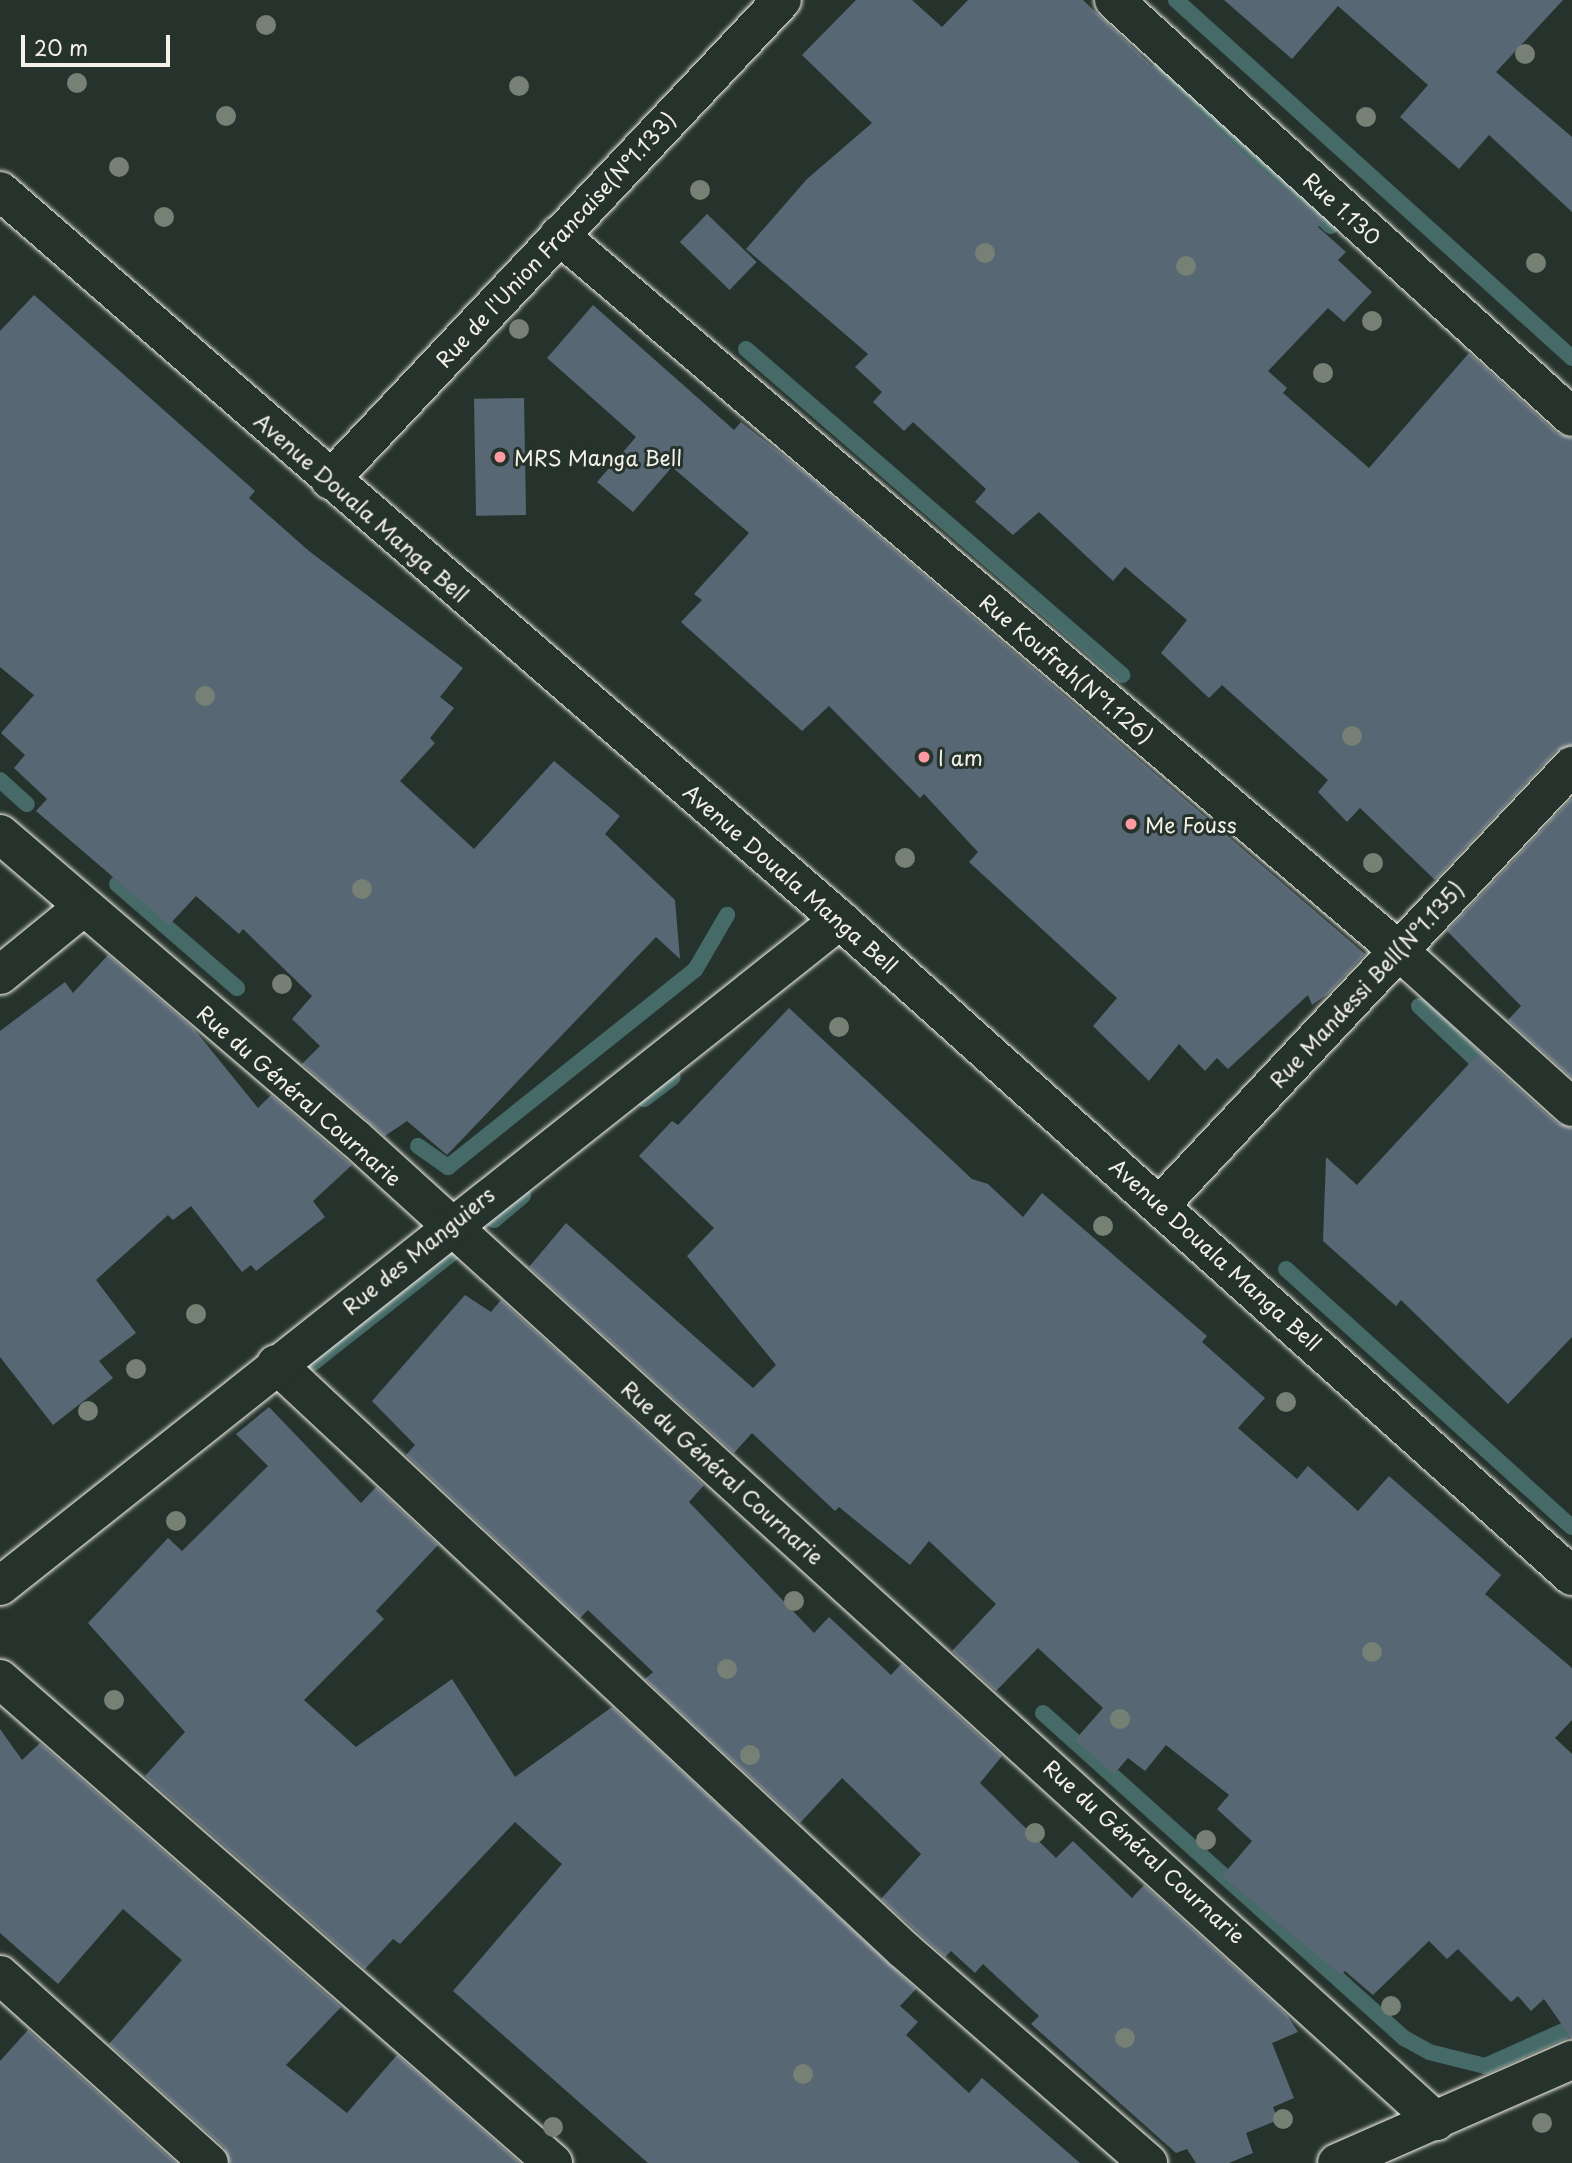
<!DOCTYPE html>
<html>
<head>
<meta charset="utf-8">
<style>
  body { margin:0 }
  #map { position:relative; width:1572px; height:2163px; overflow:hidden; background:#26332d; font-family:"Playpen Sans",sans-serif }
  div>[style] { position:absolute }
  .stream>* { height:16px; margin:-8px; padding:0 8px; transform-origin:8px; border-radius:8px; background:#456a68 }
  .building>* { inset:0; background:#586774; transform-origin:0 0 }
  .roads { filter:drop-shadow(0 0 2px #f4f1e8) drop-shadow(0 0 2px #f4f1e8) }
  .minor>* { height:38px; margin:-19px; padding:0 19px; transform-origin:19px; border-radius:19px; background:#26332d }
  .tertiary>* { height:38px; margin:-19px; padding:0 19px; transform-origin:19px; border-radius:19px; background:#26332d }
  .trees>* { width:20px; height:20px; margin:-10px; border-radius:50%; background:#768074 }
  .dots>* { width:19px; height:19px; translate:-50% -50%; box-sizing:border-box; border:4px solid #26332d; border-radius:50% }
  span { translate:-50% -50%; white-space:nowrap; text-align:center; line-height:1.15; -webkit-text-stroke:6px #26332d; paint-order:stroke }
  .street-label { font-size:21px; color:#f4f1e8 }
  .poi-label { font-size:21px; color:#f4f1e8 }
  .left { translate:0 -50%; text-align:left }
  .scale { position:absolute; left:21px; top:35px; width:149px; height:32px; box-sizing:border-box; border:4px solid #f4f1e8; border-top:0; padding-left:9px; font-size:21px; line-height:24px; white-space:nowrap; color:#f4f1e8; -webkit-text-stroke:5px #26332d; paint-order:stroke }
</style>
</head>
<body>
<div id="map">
  <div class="stream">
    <i style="left:1176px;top:0;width:534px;rotate:42.11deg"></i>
    <i style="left:1160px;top:69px;width:232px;rotate:42.6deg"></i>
    <i style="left:746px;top:349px;width:498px;rotate:40.9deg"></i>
    <i style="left:0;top:780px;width:36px;rotate:42deg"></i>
    <i style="left:117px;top:884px;width:159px;rotate:40.9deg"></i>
    <i style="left:1419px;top:1006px;width:95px;rotate:43.3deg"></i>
    <i style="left:644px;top:1099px;width:36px;rotate:-37deg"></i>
    <i style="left:418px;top:1146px;width:37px;rotate:35deg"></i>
    <i style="left:448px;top:1167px;width:316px;rotate:-38.6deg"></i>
    <i style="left:695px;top:970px;width:64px;rotate:-59.8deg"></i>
    <i style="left:494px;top:1220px;width:38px;rotate:-40deg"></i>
    <i style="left:1286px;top:1269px;width:385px;rotate:42.1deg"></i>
    <i style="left:313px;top:1363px;width:182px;rotate:-38.3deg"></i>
    <i style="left:1043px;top:1713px;width:486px;rotate:42deg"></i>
    <i style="left:1404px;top:2038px;width:29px;rotate:29deg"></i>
    <i style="left:1429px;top:2052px;width:58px;rotate:14deg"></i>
    <i style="left:1485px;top:2066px;width:95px;rotate:-24.1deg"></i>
  </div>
  <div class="building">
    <i style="clip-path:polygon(856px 0,912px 0,942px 27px,968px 0,1083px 0,1256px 165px,1324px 221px,1318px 227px,1346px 252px,1338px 260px,1372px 292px,1344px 322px,1328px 308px,1268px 371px,1287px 388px,1283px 393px,1369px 468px,1469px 353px,1557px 433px,1572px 438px,1572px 745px,1556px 751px,1435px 880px,1360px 808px,1347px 822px,1318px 792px,1328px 780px,1222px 685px,1209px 698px,1161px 653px,1187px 620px,1125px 567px,1113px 581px,1039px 512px,1013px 535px,975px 502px,986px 489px,913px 422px,904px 431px,873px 402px,882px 392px,855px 367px,868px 354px,746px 249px,807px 179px,872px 123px,802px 55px)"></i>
    <i style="clip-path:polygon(1224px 0,1563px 0,1496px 72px,1572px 137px,1572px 212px,1489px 135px,1459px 169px,1400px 117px,1428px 85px,1338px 6px,1292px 59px)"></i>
    <i style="left:707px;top:214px;width:69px;height:39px;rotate:44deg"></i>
    <i style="clip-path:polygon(34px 295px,255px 491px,249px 498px,309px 551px,463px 668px,440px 697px,454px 708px,430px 738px,435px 743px,400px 781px,474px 849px,554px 761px,620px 816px,605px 834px,675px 900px,680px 959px,656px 937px,447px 1155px,407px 1121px,385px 1136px,302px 1064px,320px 1046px,292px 1019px,312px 996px,243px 929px,239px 934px,196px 896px,169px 925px,36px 811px,47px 799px,14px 768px,25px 755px,1px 733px,34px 695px,0 667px,0 331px)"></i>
    <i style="clip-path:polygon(593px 305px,734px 430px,741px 422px,803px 471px,1365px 954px,1328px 994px,1312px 1005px,1308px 995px,1228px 1069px,1217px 1058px,1205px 1071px,1179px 1044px,1149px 1081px,1093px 1026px,1117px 998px,969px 862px,978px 852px,924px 794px,920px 798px,829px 706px,802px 731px,681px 622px,702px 600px,694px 594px,749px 533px,672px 467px,633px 512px,597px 482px,636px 437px,547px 358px)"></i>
    <i style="left:524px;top:398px;width:117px;height:50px;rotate:89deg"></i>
    <i style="clip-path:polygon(1572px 798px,1572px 1078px,1508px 1020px,1521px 1006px,1447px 931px)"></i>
    <i style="clip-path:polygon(108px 955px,194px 1029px,258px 1108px,271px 1095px,352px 1165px,313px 1201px,325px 1217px,256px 1271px,251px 1265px,242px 1272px,191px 1206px,173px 1220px,168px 1215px,96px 1280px,136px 1333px,99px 1361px,113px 1378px,53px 1425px,0 1357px,0 1031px,65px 982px,73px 993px)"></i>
    <i style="clip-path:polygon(789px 1008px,972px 1179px,988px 1184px,1023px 1217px,1042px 1193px,1207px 1336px,1202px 1342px,1265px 1398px,1238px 1428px,1297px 1479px,1308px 1466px,1358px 1511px,1389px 1476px,1501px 1575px,1485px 1594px,1572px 1668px,1572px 1720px,1555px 1738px,1572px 1754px,1572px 2039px,1544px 1999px,1531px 2011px,1518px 1996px,1511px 2002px,1458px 1949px,1447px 1959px,1429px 1941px,1373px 1995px,1345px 1971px,1341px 1975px,1222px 1876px,1252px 1841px,1217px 1809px,1229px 1795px,1166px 1745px,1145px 1771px,1128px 1758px,1114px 1774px,1075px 1740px,1103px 1708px,1038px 1648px,996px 1691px,952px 1651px,996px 1604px,929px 1541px,910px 1565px,839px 1507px,835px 1511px,752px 1433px,734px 1453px,529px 1267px,566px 1223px,753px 1388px,776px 1365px,687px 1256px,714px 1228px,639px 1156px,672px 1121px,678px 1125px)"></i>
    <i style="clip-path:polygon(1479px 1053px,1557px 1123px,1572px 1128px,1572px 1337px,1508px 1404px,1401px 1300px,1396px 1306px,1323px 1241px,1326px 1157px,1357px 1185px)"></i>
    <i style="clip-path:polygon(465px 1295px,491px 1312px,501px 1300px,704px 1485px,689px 1502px,814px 1633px,829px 1617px,891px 1675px,901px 1664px,1002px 1756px,980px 1783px,1056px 1858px,1073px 1841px,1132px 1898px,1144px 1885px,1287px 2015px,1298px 2032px,1272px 2043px,1294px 2098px,1273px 2107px,1278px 2120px,1246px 2133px,1253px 2153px,1229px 2163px,1196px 2163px,1187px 2149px,1176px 2153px,1031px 2024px,1039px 2016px,983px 1964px,975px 1973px,951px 1951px,945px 1957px,881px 1899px,921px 1854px,842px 1778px,800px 1823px,645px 1679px,653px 1672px,588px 1610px,580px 1618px,406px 1455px,415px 1445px,372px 1401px)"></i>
    <i style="clip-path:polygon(269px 1407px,361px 1503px,376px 1487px,438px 1545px,376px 1611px,384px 1619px,304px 1700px,356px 1747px,452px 1679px,515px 1777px,612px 1707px,916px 1989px,900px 2006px,918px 2022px,906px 2035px,969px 2093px,982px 2078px,1080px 2163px,648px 2163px,453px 1991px,562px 1864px,515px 1822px,400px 1944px,393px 1939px,365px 1969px,145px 1776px,185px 1732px,88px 1623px,168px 1538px,182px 1551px,268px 1466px,236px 1434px)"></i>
    <i style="clip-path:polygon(0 1729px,22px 1760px,40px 1743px,341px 2007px,286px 2065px,347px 2113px,397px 2055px,520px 2163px,230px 2163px,224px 2147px,109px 2044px,182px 1960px,123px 1909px,58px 1984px,0 1933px)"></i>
    <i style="clip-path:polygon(28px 2030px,176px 2163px,0 2163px,0 2061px)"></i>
  </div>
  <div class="roads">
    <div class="minor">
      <i style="left:1114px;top:0;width:619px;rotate:42.32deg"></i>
      <i style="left:559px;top:235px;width:1102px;rotate:40.44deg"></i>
      <i style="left:1398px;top:950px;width:234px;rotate:42.1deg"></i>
      <i style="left:330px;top:480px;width:659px;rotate:-46.72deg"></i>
      <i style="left:0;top:834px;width:469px;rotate:40.6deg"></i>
      <i style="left:356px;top:1139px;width:1460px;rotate:42.28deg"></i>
      <i style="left:0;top:975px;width:104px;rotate:-39.2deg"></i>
      <i style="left:1161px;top:1204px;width:601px;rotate:-46.82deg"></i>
      <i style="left:276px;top:1364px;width:859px;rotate:43.02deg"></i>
      <i style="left:904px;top:1950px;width:324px;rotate:41.1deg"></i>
      <i style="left:0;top:1586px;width:1072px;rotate:-38.41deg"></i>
      <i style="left:0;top:1679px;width:735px;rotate:41.19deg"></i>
      <i style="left:0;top:1975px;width:281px;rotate:42deg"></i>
      <i style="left:1337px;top:2163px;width:257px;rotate:-23.7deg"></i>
    </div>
    <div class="tertiary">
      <i style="left:0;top:191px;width:1112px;rotate:40.95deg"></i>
      <i style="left:840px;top:920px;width:983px;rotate:41.87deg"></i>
    </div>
  </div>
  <div class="trees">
    <i style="left:266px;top:25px"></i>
    <i style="left:1525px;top:54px"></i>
    <i style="left:77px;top:83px"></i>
    <i style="left:519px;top:86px"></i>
    <i style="left:226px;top:116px"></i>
    <i style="left:1366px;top:117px"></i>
    <i style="left:119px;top:167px"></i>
    <i style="left:700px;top:190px"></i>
    <i style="left:164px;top:217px"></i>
    <i style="left:985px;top:253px"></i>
    <i style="left:1536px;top:263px"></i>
    <i style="left:1186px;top:266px"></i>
    <i style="left:1372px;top:321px"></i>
    <i style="left:519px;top:329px"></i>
    <i style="left:1323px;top:373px"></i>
    <i style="left:205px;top:696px"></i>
    <i style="left:1352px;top:736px"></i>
    <i style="left:905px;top:858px"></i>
    <i style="left:1373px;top:863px"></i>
    <i style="left:362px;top:889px"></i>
    <i style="left:282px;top:984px"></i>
    <i style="left:839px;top:1027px"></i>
    <i style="left:1103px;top:1226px"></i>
    <i style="left:196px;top:1314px"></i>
    <i style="left:136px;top:1369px"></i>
    <i style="left:1286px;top:1402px"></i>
    <i style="left:88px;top:1411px"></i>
    <i style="left:176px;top:1521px"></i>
    <i style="left:794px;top:1601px"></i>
    <i style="left:1372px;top:1652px"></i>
    <i style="left:727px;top:1669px"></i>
    <i style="left:114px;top:1700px"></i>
    <i style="left:1120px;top:1719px"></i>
    <i style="left:750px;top:1755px"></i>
    <i style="left:1035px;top:1833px"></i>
    <i style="left:1206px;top:1840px"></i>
    <i style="left:1391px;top:2006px"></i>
    <i style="left:1125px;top:2038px"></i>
    <i style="left:803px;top:2074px"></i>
    <i style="left:1283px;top:2119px"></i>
    <i style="left:1542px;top:2123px"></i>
    <i style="left:553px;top:2127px"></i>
  </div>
  <div class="dots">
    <i style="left:500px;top:457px;background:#ff9aa2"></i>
    <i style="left:924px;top:757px;background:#ff9aa2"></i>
    <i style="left:1131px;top:824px;background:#ff9aa2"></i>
  </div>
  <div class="street-label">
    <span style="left:1343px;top:208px;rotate:42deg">Rue 1.130</span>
    <span style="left:555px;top:239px;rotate:-47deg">Rue de l'Union Francaise(N°1.133)</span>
    <span style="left:362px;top:507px;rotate:41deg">Avenue Douala Manga Bell</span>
    <span style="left:1067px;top:668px;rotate:40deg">Rue Koufrah(N°1.126)</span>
    <span style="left:791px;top:878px;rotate:41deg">Avenue Douala Manga Bell</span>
    <span style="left:1366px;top:984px;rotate:-47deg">Rue Mandessi Bell(N°1.135)</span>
    <span style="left:300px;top:1095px;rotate:41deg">Rue du Général Cournarie</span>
    <span style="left:418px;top:1250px;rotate:-39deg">Rue des Manguiers</span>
    <span style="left:1216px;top:1254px;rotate:42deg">Avenue Douala Manga Bell</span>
    <span style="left:723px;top:1472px;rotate:42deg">Rue du Général Cournarie</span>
    <span style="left:1145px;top:1851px;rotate:42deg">Rue du Général Cournarie</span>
  </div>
  <div class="poi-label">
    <span class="left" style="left:514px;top:457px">MRS Manga Bell</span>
    <span class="left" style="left:938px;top:757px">I am</span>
    <span class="left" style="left:1145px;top:824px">Me Fouss</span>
  </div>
  <div class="scale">20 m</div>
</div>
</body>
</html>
